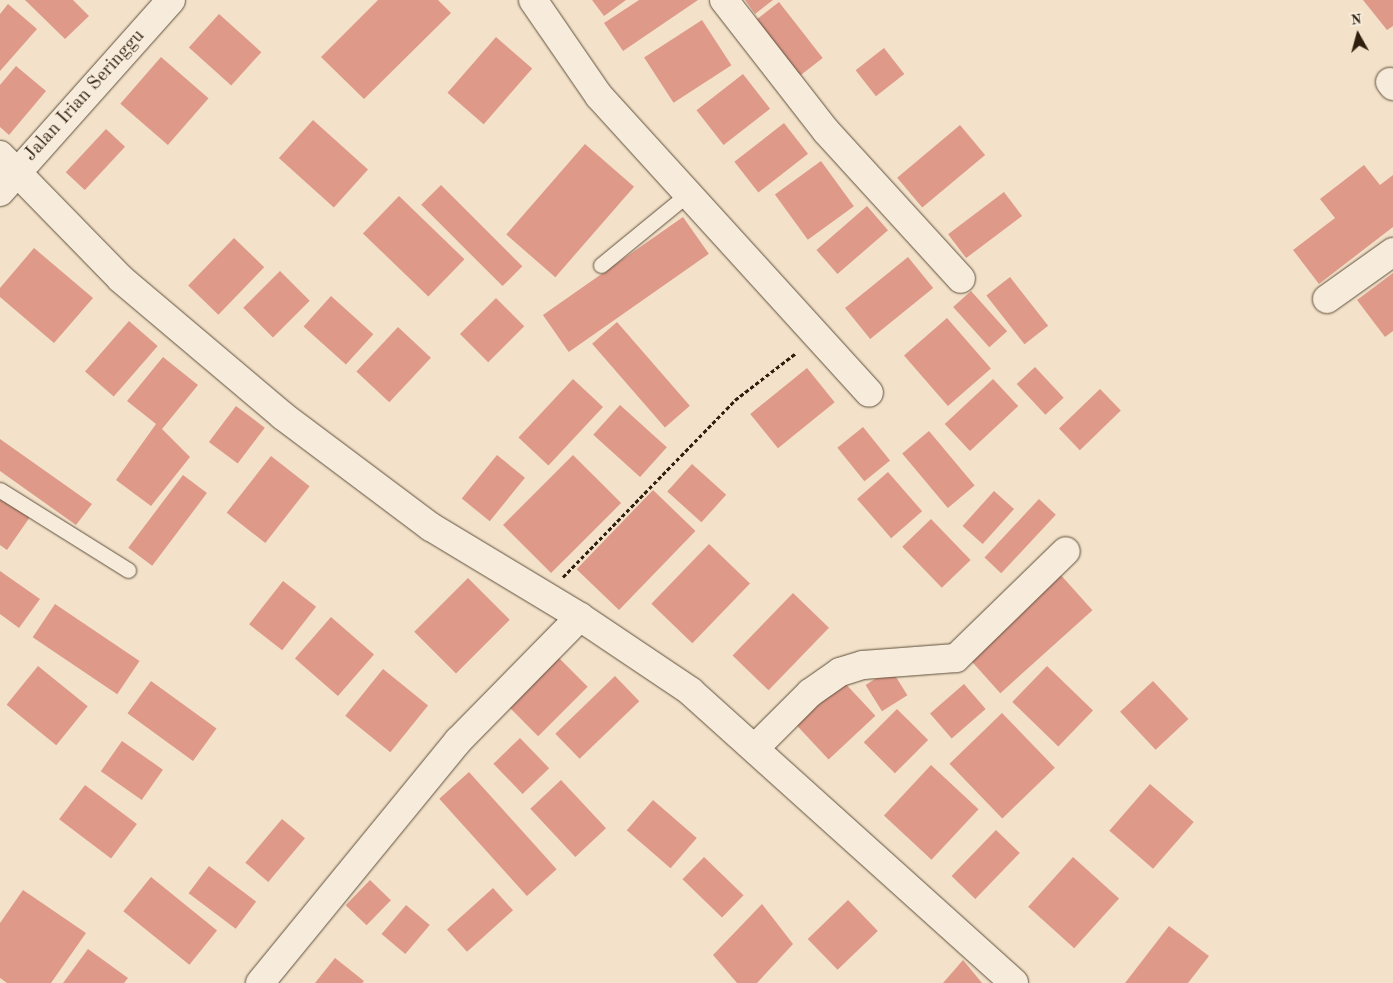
<!DOCTYPE html>
<html>
<head>
<meta charset="utf-8">
<style>
  body { margin:0 }
  #map { position:relative; width:1393px; height:983px; overflow:hidden; background:#f3e2c9; font-family:"Old Standard TT",serif }
  div>[style] { position:absolute }
  .building>* { inset:0; background:#de9989; transform-origin:0 0 }
  .path>* { height:3px; margin-top:-1.5px; transform-origin:0; background:repeating-linear-gradient(90deg,#2e1e0d 0 4px,transparent 0 6.5px) }
  .roads { filter:drop-shadow(0 0 1px #5f4f3c) drop-shadow(0 0 1px #5f4f3c) }
  .service>* { height:15px; margin:-7.5px; padding:0 7.5px; transform-origin:7.5px; border-radius:7.5px; background:#f7ecdc }
  .minor>* { height:28px; margin:-14px; padding:0 14px; transform-origin:14px; border-radius:14px; background:#f7ecdc }
  .tertiary>* { height:28px; margin:-14px; padding:0 14px; transform-origin:14px; border-radius:14px; background:#f7ecdc }
  span { translate:-50% -50%; white-space:nowrap; text-align:center; line-height:1.15; -webkit-text-stroke:4px #f7ecdc; paint-order:stroke }
  .street-label { font-size:19px; color:#2e1e0d }
  .north { position:absolute; left:1333px; top:10px; width:50px; height:50px; -webkit-text-stroke:4px #f7ecdc; paint-order:stroke; rotate:353deg; font-size:14px; font-weight:700; line-height:20px; text-align:center; color:#2e1e0d }
  .north::after { content:''; display:block; margin:auto; width:18px; height:22px; background:#2e1e0d; clip-path:polygon(50% 0,100% 100%,50% 72%,0 100%) }
</style>
</head>
<body>
<div id="map">
  <div class="building">
    <i style="clip-path:polygon(25px 0,73px 0,89px 16px,65px 39px)"></i>
    <i style="clip-path:polygon(378px 0,438px 0,451px 13px,364px 99px,321px 57px)"></i>
    <i style="clip-path:polygon(592px 0,626px 0,604px 16px)"></i>
    <i style="clip-path:polygon(639px 0,698px 0,623px 51px,604px 23px)"></i>
    <i style="clip-path:polygon(745px 0,773px 0,755px 14px)"></i>
    <i style="clip-path:polygon(1363px 0,1393px 0,1393px 26px,1387px 30px)"></i>
    <i style="left:779px;top:2px;width:71px;height:31px;rotate:52deg"></i>
    <i style="clip-path:polygon(8px 4px,37px 29px,0 71px,0 14px)"></i>
    <i style="left:219px;top:14px;width:57px;height:45px;rotate:42deg"></i>
    <i style="left:702px;top:20px;width:54px;height:69px;rotate:57deg"></i>
    <i style="left:496px;top:37px;width:48px;height:74px;rotate:41deg"></i>
    <i style="left:884px;top:48px;width:33px;height:36px;rotate:52deg"></i>
    <i style="left:161px;top:57px;width:63px;height:62px;rotate:41deg"></i>
    <i style="clip-path:polygon(16px 66px,46px 91px,9px 135px,0 127px,0 85px)"></i>
    <i style="left:743px;top:74px;width:44px;height:59px;rotate:52deg"></i>
    <i style="left:313px;top:120px;width:74px;height:51px;rotate:42deg"></i>
    <i style="left:784px;top:123px;width:39px;height:63px;rotate:52deg"></i>
    <i style="left:960px;top:125px;width:39px;height:82px;rotate:50deg"></i>
    <i style="left:106px;top:129px;width:26px;height:59px;rotate:43deg"></i>
    <i style="left:585px;top:144px;width:65px;height:120px;rotate:41deg"></i>
    <i style="left:821px;top:161px;width:56px;height:57px;rotate:54deg"></i>
    <i style="clip-path:polygon(1364px 165px,1380px 185px,1393px 175px,1393px 227px,1319px 284px,1293px 250px,1335px 218px,1320px 199px)"></i>
    <i style="left:441px;top:185px;width:115px;height:28px;rotate:45deg"></i>
    <i style="left:1004px;top:192px;width:30px;height:70px;rotate:53deg"></i>
    <i style="left:399px;top:196px;width:91px;height:52px;rotate:44deg"></i>
    <i style="left:867px;top:206px;width:32px;height:67px;rotate:49deg"></i>
    <i style="left:683px;top:217px;width:45px;height:171px;rotate:55deg"></i>
    <i style="left:234px;top:238px;width:42px;height:66px;rotate:44deg"></i>
    <i style="clip-path:polygon(34px 248px,93px 298px,54px 343px,0 297px,0 288px)"></i>
    <i style="left:908px;top:257px;width:40px;height:81px;rotate:51deg"></i>
    <i style="left:280px;top:271px;width:42px;height:52px;rotate:45deg"></i>
    <i style="clip-path:polygon(1393px 273px,1393px 331px,1385px 337px,1357px 300px)"></i>
    <i style="left:1010px;top:277px;width:62px;height:30px;rotate:52deg"></i>
    <i style="left:971px;top:291px;width:54px;height:24px;rotate:48deg"></i>
    <i style="left:331px;top:296px;width:57px;height:41px;rotate:42deg"></i>
    <i style="left:496px;top:298px;width:40px;height:51px;rotate:45deg"></i>
    <i style="left:947px;top:318px;width:67px;height:57px;rotate:49deg"></i>
    <i style="left:129px;top:321px;width:38px;height:67px;rotate:41deg"></i>
    <i style="left:617px;top:322px;width:111px;height:33px;rotate:49deg"></i>
    <i style="left:398px;top:327px;width:45px;height:61px;rotate:43deg"></i>
    <i style="clip-path:polygon(163px 357px,198px 385px,162px 429px,190px 457px,151px 506px,116px 480px,156px 424px,127px 401px)"></i>
    <i style="left:1035px;top:367px;width:42px;height:25px;rotate:47deg"></i>
    <i style="left:807px;top:368px;width:44px;height:73px;rotate:51deg"></i>
    <i style="left:573px;top:379px;width:41px;height:80px;rotate:43deg"></i>
    <i style="left:993px;top:379px;width:37px;height:66px;rotate:47deg"></i>
    <i style="left:1100px;top:389px;width:30px;height:57px;rotate:46deg"></i>
    <i style="left:620px;top:405px;width:63px;height:40px;rotate:42deg"></i>
    <i style="left:236px;top:406px;width:36px;height:45px;rotate:37deg"></i>
    <i style="left:863px;top:427px;width:43px;height:33px;rotate:51deg"></i>
    <i style="left:929px;top:431px;width:71px;height:35px;rotate:50deg"></i>
    <i style="clip-path:polygon(0 439px,92px 504px,76px 525px,0 471px)"></i>
    <i style="left:497px;top:455px;width:36px;height:56px;rotate:39deg"></i>
    <i style="left:573px;top:455px;width:68px;height:99px;rotate:45deg"></i>
    <i style="left:271px;top:456px;width:49px;height:72px;rotate:38deg"></i>
    <i style="left:692px;top:464px;width:46px;height:37px;rotate:42deg"></i>
    <i style="left:888px;top:472px;width:52px;height:41px;rotate:49deg"></i>
    <i style="left:183px;top:475px;width:30px;height:91px;rotate:37deg"></i>
    <i style="left:653px;top:490px;width:59px;height:110px;rotate:44deg"></i>
    <i style="left:994px;top:491px;width:27px;height:47px;rotate:42deg"></i>
    <i style="clip-path:polygon(0 496px,30px 517px,7px 550px,0 545px)"></i>
    <i style="left:1039px;top:499px;width:23px;height:80px;rotate:43deg"></i>
    <i style="left:931px;top:519px;width:57px;height:40px;rotate:46deg"></i>
    <i style="left:709px;top:544px;width:57px;height:83px;rotate:44deg"></i>
    <i style="clip-path:polygon(0 571px,40px 599px,19px 628px,0 614px)"></i>
    <i style="left:1059px;top:573px;width:50px;height:124px;rotate:48deg"></i>
    <i style="left:468px;top:578px;width:59px;height:76px;rotate:45deg"></i>
    <i style="left:283px;top:581px;width:42px;height:55px;rotate:38deg"></i>
    <i style="left:793px;top:593px;width:50px;height:87px;rotate:44deg"></i>
    <i style="left:55px;top:604px;width:102px;height:40px;rotate:34deg"></i>
    <i style="left:331px;top:617px;width:57px;height:55px;rotate:41deg"></i>
    <i style="left:558px;top:657px;width:42px;height:70px;rotate:45deg"></i>
    <i style="left:38px;top:666px;width:64px;height:50px;rotate:39deg"></i>
    <i style="left:1047px;top:666px;width:64px;height:50px;rotate:44deg"></i>
    <i style="left:383px;top:669px;width:58px;height:60px;rotate:39deg"></i>
    <i style="left:891px;top:669px;width:31px;height:30px;rotate:58deg"></i>
    <i style="left:615px;top:676px;width:35px;height:83px;rotate:46deg"></i>
    <i style="left:842px;top:680px;width:49px;height:64px;rotate:47deg"></i>
    <i style="left:151px;top:681px;width:81px;height:40px;rotate:36deg"></i>
    <i style="left:1153px;top:681px;width:52px;height:45px;rotate:47deg"></i>
    <i style="left:964px;top:684px;width:33px;height:45px;rotate:49deg"></i>
    <i style="left:897px;top:709px;width:44px;height:47px;rotate:45deg"></i>
    <i style="left:1002px;top:713px;width:76px;height:73px;rotate:46deg"></i>
    <i style="left:520px;top:738px;width:42px;height:37px;rotate:46deg"></i>
    <i style="left:122px;top:741px;width:50px;height:37px;rotate:35deg"></i>
    <i style="left:931px;top:765px;width:65px;height:69px;rotate:43deg"></i>
    <i style="left:469px;top:772px;width:131px;height:40px;rotate:48deg"></i>
    <i style="left:561px;top:780px;width:66px;height:42px;rotate:47deg"></i>
    <i style="left:1150px;top:784px;width:58px;height:62px;rotate:41deg"></i>
    <i style="left:85px;top:785px;width:65px;height:43px;rotate:37deg"></i>
    <i style="left:653px;top:800px;width:58px;height:40px;rotate:41deg"></i>
    <i style="left:282px;top:819px;width:30px;height:57px;rotate:40deg"></i>
    <i style="left:996px;top:830px;width:33px;height:64px;rotate:44deg"></i>
    <i style="left:704px;top:857px;width:55px;height:31px;rotate:44deg"></i>
    <i style="left:1073px;top:857px;width:62px;height:67px;rotate:42deg"></i>
    <i style="left:209px;top:866px;width:59px;height:34px;rotate:37deg"></i>
    <i style="left:151px;top:877px;width:85px;height:44px;rotate:39deg"></i>
    <i style="left:370px;top:880px;width:29px;height:35px;rotate:44deg"></i>
    <i style="left:493px;top:888px;width:30px;height:62px;rotate:48deg"></i>
    <i style="clip-path:polygon(23px 890px,86px 933px,51px 983px,7px 983px,0 978px,0 923px)"></i>
    <i style="left:848px;top:900px;width:43px;height:56px;rotate:46deg"></i>
    <i style="clip-path:polygon(762px 904px,793px 944px,757px 983px,737px 983px,713px 955px)"></i>
    <i style="left:406px;top:905px;width:31px;height:38px;rotate:40deg"></i>
    <i style="clip-path:polygon(1169px 926px,1209px 956px,1188px 983px,1125px 983px)"></i>
    <i style="clip-path:polygon(88px 949px,128px 978px,124px 983px,63px 983px)"></i>
    <i style="clip-path:polygon(335px 958px,364px 981px,362px 983px,315px 983px)"></i>
    <i style="clip-path:polygon(963px 960px,982px 983px,943px 983px)"></i>
  </div>
  <div class="path">
    <i style="left:563px;top:577px;width:247px;rotate:-45.8deg"></i>
    <i style="left:735px;top:400px;width:77px;rotate:-37.6deg"></i>
  </div>
  <div class="roads">
    <div class="service">
      <i style="left:601px;top:265px;width:114px;rotate:-39.3deg"></i>
      <i style="left:0;top:490px;width:151px;rotate:32deg"></i>
    </div>
    <div class="minor">
      <i style="left:533px;top:0;width:116px;rotate:55.5deg"></i>
      <i style="left:599px;top:96px;width:401px;rotate:47.7deg"></i>
      <i style="left:724px;top:0;width:166px;rotate:52.1deg"></i>
      <i style="left:826px;top:131px;width:200px;rotate:47.6deg"></i>
      <i style="left:1390px;top:82px;width:5px;rotate:53deg"></i>
      <i style="left:0;top:155px;width:173px;rotate:45.7deg"></i>
      <i style="left:121px;top:279px;width:212px;rotate:40.2deg"></i>
      <i style="left:283px;top:416px;width:185px;rotate:36.9deg"></i>
      <i style="left:431px;top:527px;width:174px;rotate:31.1deg"></i>
      <i style="left:580px;top:617px;width:133px;rotate:33.9deg"></i>
      <i style="left:690px;top:691px;width:436px;rotate:42deg"></i>
      <i style="left:1327px;top:299px;width:81px;rotate:-35.5deg"></i>
      <i style="left:755px;top:748px;width:78px;rotate:-45deg"></i>
      <i style="left:810px;top:693px;width:37px;rotate:-35deg"></i>
      <i style="left:840px;top:672px;width:24px;rotate:-17deg"></i>
      <i style="left:863px;top:665px;width:93px;rotate:-4.3deg"></i>
      <i style="left:956px;top:658px;width:153px;rotate:-44.2deg"></i>
      <i style="left:260px;top:983px;width:313px;rotate:-50.7deg"></i>
      <i style="left:458px;top:741px;width:174px;rotate:-45.5deg"></i>
    </div>
    <div class="tertiary">
      <i style="left:0;top:192px;width:257px;rotate:-48.3deg"></i>
    </div>
  </div>
  <div class="street-label">
    <span style="left:85px;top:96px;rotate:-48deg">Jalan Irian Seringgu</span>
  </div>
  <div class="north">N</div>
</div>
</body>
</html>
